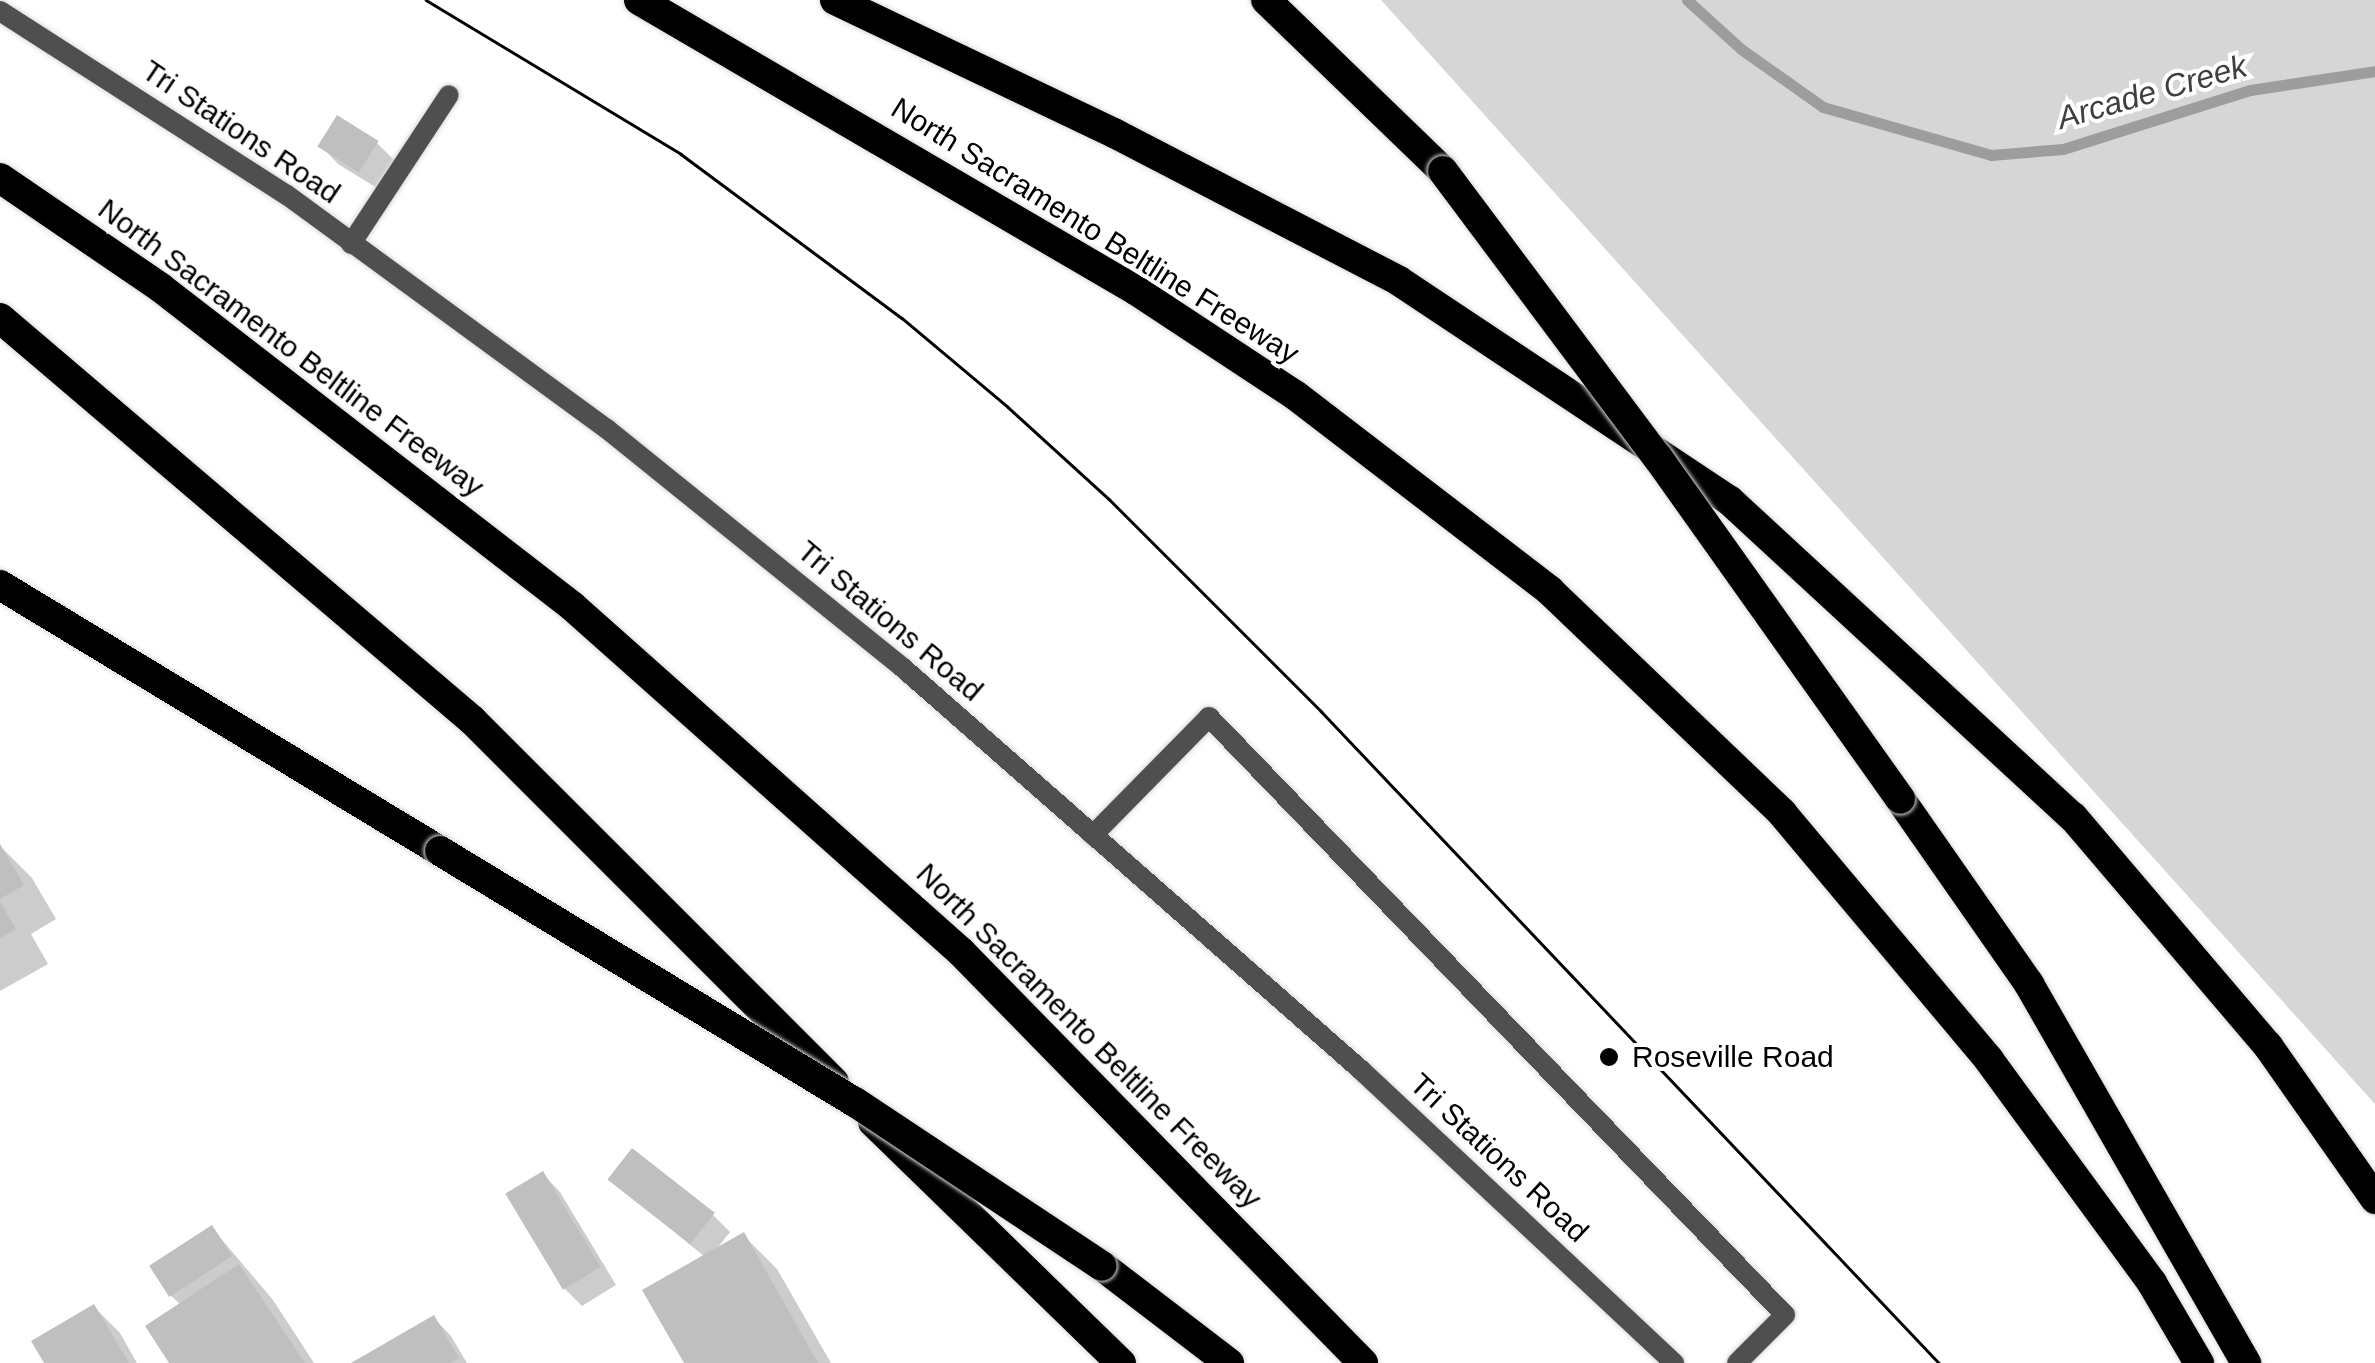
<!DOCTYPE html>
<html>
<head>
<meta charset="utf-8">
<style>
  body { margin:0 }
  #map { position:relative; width:2375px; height:1363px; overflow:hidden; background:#fff; font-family:Helvetica,sans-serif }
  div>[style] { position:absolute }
  .green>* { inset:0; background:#d6d6d6 }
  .shadow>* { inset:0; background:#0003 }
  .stream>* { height:11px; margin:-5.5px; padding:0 5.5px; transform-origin:5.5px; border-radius:5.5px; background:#9d9d9d }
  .building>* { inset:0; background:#bfbfbf; transform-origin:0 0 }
  .roads { filter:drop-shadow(0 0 2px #dbdbdb) drop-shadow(0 0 2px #dbdbdb) }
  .service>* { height:20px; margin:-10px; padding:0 10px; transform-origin:10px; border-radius:10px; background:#4f4f4f }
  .minor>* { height:20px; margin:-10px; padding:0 10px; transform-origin:10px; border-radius:10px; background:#4f4f4f }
  .motorway>* { height:30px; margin:-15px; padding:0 15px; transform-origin:15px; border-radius:15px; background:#000 }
  .tram>* { height:2.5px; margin:-1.25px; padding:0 1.25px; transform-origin:1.25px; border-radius:1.25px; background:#000 }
  .bridges { filter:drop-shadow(0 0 2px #dbdbdb) drop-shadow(0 0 2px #dbdbdb) }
  .motorway-bridge>* { height:30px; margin:-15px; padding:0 15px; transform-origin:15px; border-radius:15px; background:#000 }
  .dots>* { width:28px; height:28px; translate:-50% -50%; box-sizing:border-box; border:5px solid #fff; border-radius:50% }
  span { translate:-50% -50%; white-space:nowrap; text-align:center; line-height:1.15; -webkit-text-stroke:8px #fff; paint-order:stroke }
  .street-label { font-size:30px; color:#000 }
  .poi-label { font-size:30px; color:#000 }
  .left { translate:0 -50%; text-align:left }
  .water-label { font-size:32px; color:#3e3e3e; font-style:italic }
</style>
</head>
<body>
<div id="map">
  <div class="green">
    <i style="clip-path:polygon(1381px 0,2375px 0,2375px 1104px)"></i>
  </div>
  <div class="shadow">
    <i style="clip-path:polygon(377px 143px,394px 160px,377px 188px,338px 164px,321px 146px)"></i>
    <i style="clip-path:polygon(0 846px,32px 878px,56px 919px,31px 934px,48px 964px,0 991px)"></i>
    <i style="clip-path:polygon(543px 1174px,560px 1192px,616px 1285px,582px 1306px,565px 1289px)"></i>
    <i style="clip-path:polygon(611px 1180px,713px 1215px,730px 1232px,715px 1251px,743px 1235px,777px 1269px,831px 1363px,687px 1363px,705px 1257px)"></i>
    <i style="clip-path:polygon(212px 1228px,273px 1300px,314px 1363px,172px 1363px,181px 1305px,169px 1294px)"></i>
    <i style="clip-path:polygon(94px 1307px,120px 1333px,137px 1363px,47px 1363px)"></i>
    <i style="clip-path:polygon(434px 1318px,451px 1336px,467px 1363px,356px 1363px)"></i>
  </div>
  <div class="stream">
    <i style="left:1687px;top:0;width:73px;rotate:42.2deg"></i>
    <i style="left:1741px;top:49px;width:100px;rotate:35.3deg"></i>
    <i style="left:1823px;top:107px;width:175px;rotate:15.9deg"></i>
    <i style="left:1991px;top:155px;width:72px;rotate:-4.8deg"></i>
    <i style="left:2063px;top:149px;width:196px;rotate:-17.5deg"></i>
    <i style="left:2250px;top:90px;width:126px;rotate:-8.6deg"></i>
  </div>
  <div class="building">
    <i style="left:337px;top:115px;width:49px;height:37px;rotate:32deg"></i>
    <i style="clip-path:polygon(0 844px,24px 885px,0 899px)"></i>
    <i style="clip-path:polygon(0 902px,16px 929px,0 938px)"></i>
    <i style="left:632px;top:1148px;width:105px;height:40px;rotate:38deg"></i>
    <i style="left:543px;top:1171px;width:112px;height:44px;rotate:59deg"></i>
    <i style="left:212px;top:1225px;width:37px;height:75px;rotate:57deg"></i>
    <i style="clip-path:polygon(744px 1232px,818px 1363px,684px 1363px,642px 1290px)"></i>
    <i style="clip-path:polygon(239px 1264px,305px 1363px,169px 1363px,145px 1326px)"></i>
    <i style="clip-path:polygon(94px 1304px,129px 1363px,44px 1363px,31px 1341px)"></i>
    <i style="clip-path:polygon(434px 1315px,459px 1358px,450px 1363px,351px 1363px)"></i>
  </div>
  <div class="roads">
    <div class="service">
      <i style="left:351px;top:244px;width:178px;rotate:-56.7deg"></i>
      <i style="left:1093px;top:835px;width:165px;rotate:-45.5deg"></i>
      <i style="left:1209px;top:717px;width:830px;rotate:46.07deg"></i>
      <i style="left:1785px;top:1315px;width:68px;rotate:135deg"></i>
    </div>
    <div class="minor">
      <i style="left:0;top:11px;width:341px;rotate:32.7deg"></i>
      <i style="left:287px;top:195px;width:396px;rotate:36.2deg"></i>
      <i style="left:607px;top:429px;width:379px;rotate:38.9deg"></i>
      <i style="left:902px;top:667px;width:611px;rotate:41.28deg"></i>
      <i style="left:1361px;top:1070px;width:429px;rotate:43.1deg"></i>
    </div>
    <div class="motorway">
      <i style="left:639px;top:0;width:577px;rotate:30.3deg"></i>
      <i style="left:1137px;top:291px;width:189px;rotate:33.4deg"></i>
      <i style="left:1295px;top:395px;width:322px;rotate:37.5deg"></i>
      <i style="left:1550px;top:591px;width:321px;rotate:43.7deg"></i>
      <i style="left:1782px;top:813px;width:322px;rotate:50deg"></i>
      <i style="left:1989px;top:1060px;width:276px;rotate:53.8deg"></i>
      <i style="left:2152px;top:1283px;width:93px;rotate:59.6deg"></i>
      <i style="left:835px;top:0;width:309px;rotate:25.5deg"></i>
      <i style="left:1114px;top:133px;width:321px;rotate:27.4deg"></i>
      <i style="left:1399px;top:281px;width:397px;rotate:33.6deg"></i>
      <i style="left:1730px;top:501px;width:466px;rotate:42.7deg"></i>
      <i style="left:2073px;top:817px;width:301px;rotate:49.6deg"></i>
      <i style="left:2268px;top:1046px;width:187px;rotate:55deg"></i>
      <i style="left:1266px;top:0;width:246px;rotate:44deg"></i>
      <i style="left:0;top:178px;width:195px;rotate:34.3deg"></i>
      <i style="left:161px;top:288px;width:520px;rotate:37.73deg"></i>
      <i style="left:572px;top:606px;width:521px;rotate:41.65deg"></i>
      <i style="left:961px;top:952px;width:575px;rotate:45.63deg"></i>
      <i style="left:0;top:318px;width:620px;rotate:40.42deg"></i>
      <i style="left:472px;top:720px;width:512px;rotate:45deg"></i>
      <i style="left:0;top:585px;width:514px;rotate:31.15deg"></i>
      <i style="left:1900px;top:799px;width:226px;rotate:55.1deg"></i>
      <i style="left:2029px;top:984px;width:437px;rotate:60.2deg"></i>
      <i style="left:873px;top:1122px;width:346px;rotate:44.2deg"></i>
      <i style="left:1102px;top:1266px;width:160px;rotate:37.4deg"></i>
    </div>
  </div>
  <div class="tram">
    <i style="left:426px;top:0;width:298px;rotate:31.1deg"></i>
    <i style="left:681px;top:154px;width:275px;rotate:36.6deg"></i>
    <i style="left:902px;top:318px;width:138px;rotate:40deg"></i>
    <i style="left:1008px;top:407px;width:137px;rotate:42.3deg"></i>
    <i style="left:1109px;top:499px;width:300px;rotate:45deg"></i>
    <i style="left:1321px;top:711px;width:898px;rotate:46.53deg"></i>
  </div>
  <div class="bridges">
    <div class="motorway-bridge">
      <i style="left:1443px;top:171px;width:359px;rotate:53.2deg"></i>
      <i style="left:1658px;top:458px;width:418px;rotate:54.6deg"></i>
      <i style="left:440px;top:851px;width:485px;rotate:31.2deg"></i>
      <i style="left:855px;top:1102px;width:296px;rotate:33.6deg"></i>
    </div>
  </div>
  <div class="dots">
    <i style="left:1609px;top:1057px;background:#000"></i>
  </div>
  <div class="street-label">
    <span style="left:241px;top:132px;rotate:34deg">Tri Stations Road</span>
    <span style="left:1095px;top:231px;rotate:32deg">North Sacramento Beltline Freeway</span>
    <span style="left:291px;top:348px;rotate:37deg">North Sacramento Beltline Freeway</span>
    <span style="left:890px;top:621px;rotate:40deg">Tri Stations Road</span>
    <span style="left:1089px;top:1036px;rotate:45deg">North Sacramento Beltline Freeway</span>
    <span style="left:1499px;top:1158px;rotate:43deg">Tri Stations Road</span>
  </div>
  <div class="poi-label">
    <span class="left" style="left:1632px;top:1057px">Roseville Road</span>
  </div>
  <div class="water-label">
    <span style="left:2152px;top:92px;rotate:-16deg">Arcade Creek</span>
  </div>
</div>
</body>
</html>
